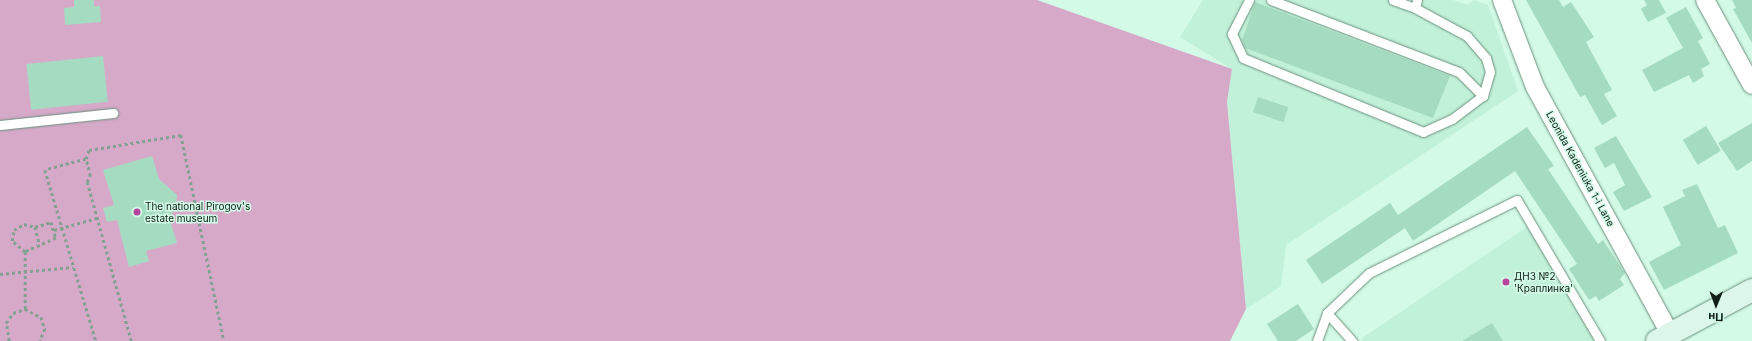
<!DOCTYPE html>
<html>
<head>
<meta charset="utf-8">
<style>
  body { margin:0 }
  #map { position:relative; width:1752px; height:341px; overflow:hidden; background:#d2fae6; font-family:Inter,sans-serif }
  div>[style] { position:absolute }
  .built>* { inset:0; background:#c1f1d9 }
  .forest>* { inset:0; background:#d6a9c9 }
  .building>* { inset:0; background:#a5dbc0; transform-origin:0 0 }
  .path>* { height:2.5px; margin-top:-1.25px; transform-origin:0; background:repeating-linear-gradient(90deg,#83a192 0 3px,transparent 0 6px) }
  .roads { filter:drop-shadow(0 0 1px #6b907d) drop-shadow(0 0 1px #6b907d) }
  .lane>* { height:9px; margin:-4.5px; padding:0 4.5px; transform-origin:4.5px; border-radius:4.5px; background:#fff }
  .street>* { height:18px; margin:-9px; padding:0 9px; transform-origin:9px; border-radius:9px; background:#fff }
  .secondary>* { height:22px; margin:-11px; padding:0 11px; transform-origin:11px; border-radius:11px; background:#dcf6ea }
  .dots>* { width:11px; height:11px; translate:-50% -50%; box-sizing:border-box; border:2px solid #d2fae6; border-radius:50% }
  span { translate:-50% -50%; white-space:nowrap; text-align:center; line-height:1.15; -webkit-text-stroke:3px #d2fae6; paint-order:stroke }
  .street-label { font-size:10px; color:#0f1e17 }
  .poi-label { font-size:10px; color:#0f1e17 }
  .left { translate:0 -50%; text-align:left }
  .north { position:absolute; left:1696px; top:285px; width:40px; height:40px; -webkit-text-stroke:3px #d2fae6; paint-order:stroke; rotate:181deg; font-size:11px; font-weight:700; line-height:16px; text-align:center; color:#0f1e17 }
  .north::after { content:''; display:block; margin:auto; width:14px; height:18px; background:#0f1e17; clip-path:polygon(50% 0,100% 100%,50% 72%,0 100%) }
</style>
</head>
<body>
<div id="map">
  <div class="built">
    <i style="clip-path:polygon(1203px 0,1453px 0,1467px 5px,1474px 0,1488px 5px,1518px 91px,1286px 245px,1281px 286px,1246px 309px,1227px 102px,1232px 69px,1180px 37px)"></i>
    <i style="clip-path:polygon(1531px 224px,1600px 341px,1362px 341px,1361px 339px)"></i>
  </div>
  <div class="forest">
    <i style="clip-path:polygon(0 0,1037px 0,1232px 69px,1227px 102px,1246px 309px,1230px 341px,0 341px)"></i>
  </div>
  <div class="building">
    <i style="clip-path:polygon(74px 0,94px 0,94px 6px,100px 6px,101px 22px,65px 25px,64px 8px,74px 7px)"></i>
    <i style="clip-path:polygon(1526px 0,1559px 0,1563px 7px,1571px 2px,1594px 37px,1586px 42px,1612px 90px,1604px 94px,1617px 116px,1602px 125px,1585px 95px,1580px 97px)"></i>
    <i style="clip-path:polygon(1644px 0,1659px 0,1666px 13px,1648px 22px,1641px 9px,1647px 5px)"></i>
    <i style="clip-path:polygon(1732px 0,1752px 0,1752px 43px,1733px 9px,1736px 8px)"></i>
    <i style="clip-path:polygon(1255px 2px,1450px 76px,1433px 118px,1245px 48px,1242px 40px)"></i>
    <i style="clip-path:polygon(1686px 7px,1703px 38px,1698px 41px,1710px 64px,1701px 69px,1704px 76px,1693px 83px,1689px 75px,1654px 92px,1642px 70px,1683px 48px,1666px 18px)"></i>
    <i style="left:103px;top:56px;width:46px;height:77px;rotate:84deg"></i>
    <i style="left:1258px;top:97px;width:32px;height:16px;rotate:18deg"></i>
    <i style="clip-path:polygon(1752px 123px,1752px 161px,1737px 171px,1718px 143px)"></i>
    <i style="left:1706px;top:126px;width:29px;height:27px;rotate:59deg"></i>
    <i style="clip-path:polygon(1527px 127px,1554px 166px,1548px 169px,1598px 244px,1603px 240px,1625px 273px,1620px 279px,1624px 285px,1599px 301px,1596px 296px,1589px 300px,1569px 269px,1577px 264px,1515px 171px,1413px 241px,1405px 228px,1322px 284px,1306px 260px,1390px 203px,1398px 215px)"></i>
    <i style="clip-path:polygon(1616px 136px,1652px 197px,1624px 211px,1613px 192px,1625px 185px,1614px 163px,1605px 168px,1594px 148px)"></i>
    <i style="clip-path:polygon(152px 156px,159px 179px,177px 195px,176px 208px,169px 217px,177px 243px,146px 251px,149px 261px,129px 267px,117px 220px,107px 222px,103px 208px,114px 205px,103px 170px)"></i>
    <i style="clip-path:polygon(1697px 184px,1718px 228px,1725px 225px,1738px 253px,1664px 290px,1649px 262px,1681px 245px,1663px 207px,1685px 196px,1682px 190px)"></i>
    <i style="clip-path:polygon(1298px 304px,1314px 329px,1296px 341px,1278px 341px,1267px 324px)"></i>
    <i style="clip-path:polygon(1492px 323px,1503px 341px,1462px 341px)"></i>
  </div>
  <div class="path">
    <i style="left:86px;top:159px;width:42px;rotate:165deg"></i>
    <i style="left:45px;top:170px;width:178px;rotate:73.4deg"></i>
    <i style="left:35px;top:227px;width:17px;rotate:-17deg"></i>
    <i style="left:51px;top:222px;width:17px;rotate:73deg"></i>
    <i style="left:56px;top:238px;width:34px;rotate:156deg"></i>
    <i style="left:25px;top:252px;width:17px;rotate:-140deg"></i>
    <i style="left:12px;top:241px;width:11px;rotate:-80deg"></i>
    <i style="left:14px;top:230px;width:12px;rotate:-31deg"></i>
    <i style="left:24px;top:224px;width:11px;rotate:15deg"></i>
    <i style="left:35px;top:227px;width:16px;rotate:75deg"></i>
    <i style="left:54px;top:230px;width:45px;rotate:-15.6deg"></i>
    <i style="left:0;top:274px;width:73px;rotate:-5.5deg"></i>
    <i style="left:25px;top:309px;width:57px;rotate:-90deg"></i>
    <i style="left:9px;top:341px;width:18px;rotate:-99deg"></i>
    <i style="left:6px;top:323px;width:12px;rotate:-55deg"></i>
    <i style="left:13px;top:313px;width:13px;rotate:-18deg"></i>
    <i style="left:25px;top:309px;width:18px;rotate:27deg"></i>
    <i style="left:41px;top:317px;width:13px;rotate:72deg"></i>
    <i style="left:45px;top:329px;width:13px;rotate:113deg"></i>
    <i style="left:131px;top:341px;width:165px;rotate:-105.5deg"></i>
    <i style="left:87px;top:182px;width:7px;rotate:-63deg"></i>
    <i style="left:90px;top:176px;width:17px;rotate:-103deg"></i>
    <i style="left:86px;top:159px;width:9px;rotate:-72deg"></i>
    <i style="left:89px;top:150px;width:93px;rotate:-9.3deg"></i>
    <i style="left:181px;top:135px;width:210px;rotate:78.2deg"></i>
  </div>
  <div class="roads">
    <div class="lane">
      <i style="left:1249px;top:0;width:38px;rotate:117deg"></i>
      <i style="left:1232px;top:34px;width:26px;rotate:65deg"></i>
      <i style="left:1243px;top:58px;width:195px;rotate:22.3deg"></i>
      <i style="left:1423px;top:132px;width:32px;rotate:-24deg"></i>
      <i style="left:1452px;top:119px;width:39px;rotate:-37deg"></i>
      <i style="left:1483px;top:96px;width:25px;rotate:-74deg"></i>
      <i style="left:1490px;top:72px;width:15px;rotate:-106deg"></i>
      <i style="left:1486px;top:58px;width:29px;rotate:-131deg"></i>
      <i style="left:1467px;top:36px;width:59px;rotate:-151.7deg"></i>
      <i style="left:1271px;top:0;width:201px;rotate:21deg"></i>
      <i style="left:1459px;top:72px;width:34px;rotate:45deg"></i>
      <i style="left:1393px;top:0;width:23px;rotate:20deg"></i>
      <i style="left:1415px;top:8px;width:8px;rotate:-76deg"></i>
      <i style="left:0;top:125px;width:114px;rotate:-6.1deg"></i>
      <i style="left:1327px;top:313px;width:38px;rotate:48deg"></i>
      <i style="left:1317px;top:341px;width:30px;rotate:-70deg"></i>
      <i style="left:1327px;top:313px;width:58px;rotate:-43.6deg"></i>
      <i style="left:1369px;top:273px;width:165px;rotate:-26.3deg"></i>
      <i style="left:1517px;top:200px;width:164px;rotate:59.5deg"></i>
    </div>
    <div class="street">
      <i style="left:1502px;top:0;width:93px;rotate:69.2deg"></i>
      <i style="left:1535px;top:87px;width:281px;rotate:61.3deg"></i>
      <i style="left:1705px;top:0;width:97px;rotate:61.1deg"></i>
    </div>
    <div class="secondary">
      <i style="left:1657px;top:341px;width:108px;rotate:-28.2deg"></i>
    </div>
  </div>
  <div class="dots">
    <i style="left:137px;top:212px;background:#b6449e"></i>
    <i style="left:1506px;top:282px;background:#b6449e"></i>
  </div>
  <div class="street-label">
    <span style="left:1580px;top:169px;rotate:61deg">Leonida Kadeniuka 1-i Lane</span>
  </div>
  <div class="poi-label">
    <span class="left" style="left:145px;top:212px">The national Pirogov's<br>estate museum</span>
    <span class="left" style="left:1514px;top:282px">ДНЗ №2<br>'Краплинка'</span>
  </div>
  <div class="north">Пн</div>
</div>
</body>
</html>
